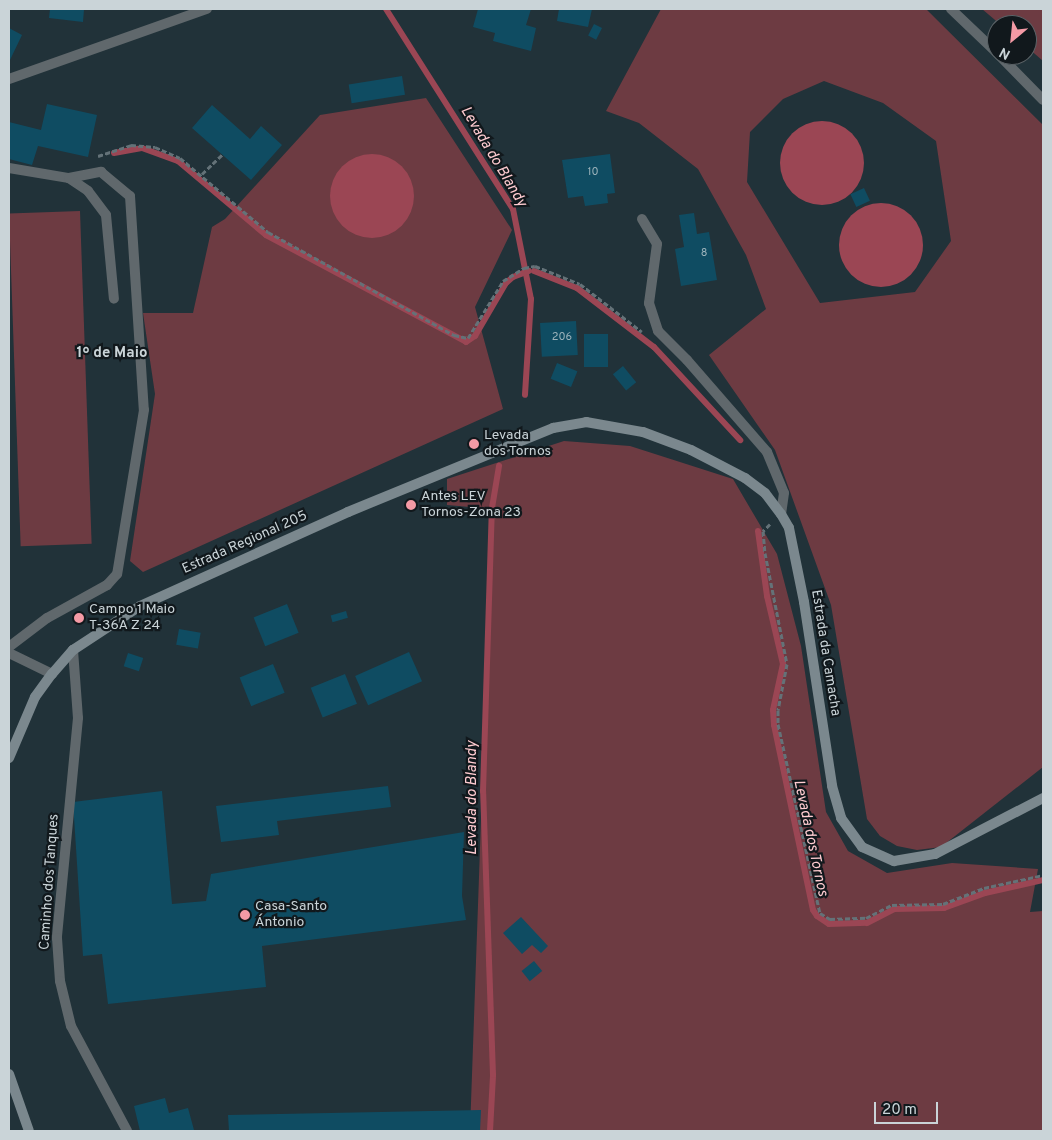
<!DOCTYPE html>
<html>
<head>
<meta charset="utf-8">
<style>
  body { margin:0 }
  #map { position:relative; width:1052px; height:1140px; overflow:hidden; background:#213239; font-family:Overpass,sans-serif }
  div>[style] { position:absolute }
  .green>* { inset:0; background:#6d3b42; transform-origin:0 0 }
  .water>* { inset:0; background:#9b4654 }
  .round { border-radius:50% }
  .stream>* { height:6px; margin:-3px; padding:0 3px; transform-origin:3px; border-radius:3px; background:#9b4654 }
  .building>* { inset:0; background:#0f4c62; transform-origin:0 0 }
  .path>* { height:3px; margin-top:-1.5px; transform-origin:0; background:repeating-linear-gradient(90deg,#647278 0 5px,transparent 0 7.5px) }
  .service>* { height:10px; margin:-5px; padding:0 5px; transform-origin:5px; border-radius:5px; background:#60686c }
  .minor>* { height:10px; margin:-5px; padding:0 5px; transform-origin:5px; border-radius:5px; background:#60686c }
  .tertiary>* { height:10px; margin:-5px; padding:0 5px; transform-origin:5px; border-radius:5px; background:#60686c }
  .secondary>* { height:10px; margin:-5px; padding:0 5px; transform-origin:5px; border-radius:5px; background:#7b888e }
  .dots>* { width:14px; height:14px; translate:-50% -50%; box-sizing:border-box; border:2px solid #11181c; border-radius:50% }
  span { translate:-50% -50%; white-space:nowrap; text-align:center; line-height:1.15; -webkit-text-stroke:4.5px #11181c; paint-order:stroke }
  .number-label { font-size:11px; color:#9bb2ba }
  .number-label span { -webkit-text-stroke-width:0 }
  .poi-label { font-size:14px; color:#cad4d8 }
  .left { translate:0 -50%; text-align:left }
  .street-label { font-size:14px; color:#cad4d8 }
  .water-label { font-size:15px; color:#ffccd1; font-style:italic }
  .neighbourhood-label { font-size:15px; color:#cad4d8; font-weight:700 }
  .frame { position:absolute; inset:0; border:10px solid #cad4d8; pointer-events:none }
  .north { position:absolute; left:987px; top:15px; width:50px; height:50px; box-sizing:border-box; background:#11181c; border:1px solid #5b6367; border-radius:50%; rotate:208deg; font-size:14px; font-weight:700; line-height:20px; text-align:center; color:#cad4d8 }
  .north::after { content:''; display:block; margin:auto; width:18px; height:22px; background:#f49aa5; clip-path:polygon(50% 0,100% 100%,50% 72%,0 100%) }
  .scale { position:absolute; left:874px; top:1102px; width:64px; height:22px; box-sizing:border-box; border:2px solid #cad4d8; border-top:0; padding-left:6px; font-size:15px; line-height:18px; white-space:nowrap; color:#cad4d8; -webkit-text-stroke:4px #11181c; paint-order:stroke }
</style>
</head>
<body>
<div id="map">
  <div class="green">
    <i style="clip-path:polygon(evenodd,661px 9px,926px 9px,1043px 125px,1043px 767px,941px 847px,917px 850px,897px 846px,880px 836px,867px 819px,831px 605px,775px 450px,709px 355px,766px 309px,746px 255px,698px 169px,639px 123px,606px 111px,661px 9px,824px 81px,883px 103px,936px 141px,951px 241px,915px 292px,820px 303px,747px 182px,750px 132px,783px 99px,824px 81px)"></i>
    <i style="clip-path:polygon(982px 9px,1043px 9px,1043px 61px,1027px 47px,1027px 25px,1001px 25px)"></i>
    <i style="clip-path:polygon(426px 98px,512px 230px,475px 307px,503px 409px,143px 572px,130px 561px,155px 394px,143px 313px,193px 313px,212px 227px,225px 219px,320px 115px)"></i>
    <i style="left:80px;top:211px;width:333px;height:71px;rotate:88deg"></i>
    <i style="clip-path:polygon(564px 441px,630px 446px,733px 479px,777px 554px,801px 646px,826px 812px,848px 851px,887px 873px,952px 863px,1038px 869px,1030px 912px,1043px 911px,1043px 1131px,470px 1131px,492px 509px,447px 505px,447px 479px)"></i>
  </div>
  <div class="water">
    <i class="round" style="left:780px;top:121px;width:84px;height:84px"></i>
    <i class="round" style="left:330px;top:154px;width:84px;height:84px"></i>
    <i class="round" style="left:839px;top:203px;width:84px;height:84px"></i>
  </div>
  <div class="stream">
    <i style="left:386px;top:9px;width:237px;rotate:57.6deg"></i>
    <i style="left:513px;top:209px;width:92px;rotate:78.7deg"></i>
    <i style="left:531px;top:299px;width:96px;rotate:93.6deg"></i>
    <i style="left:114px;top:153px;width:28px;rotate:-10deg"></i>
    <i style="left:142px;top:148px;width:38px;rotate:20deg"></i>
    <i style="left:178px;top:161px;width:115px;rotate:40.1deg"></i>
    <i style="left:266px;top:235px;width:227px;rotate:28.1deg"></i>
    <i style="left:466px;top:342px;width:11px;rotate:-34deg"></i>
    <i style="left:475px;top:336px;width:61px;rotate:-59.7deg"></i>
    <i style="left:506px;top:283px;width:9px;rotate:-41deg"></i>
    <i style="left:513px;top:277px;width:17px;rotate:-21deg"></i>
    <i style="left:534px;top:271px;width:46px;rotate:21.6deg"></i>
    <i style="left:577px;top:288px;width:97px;rotate:37.5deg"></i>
    <i style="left:654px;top:347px;width:127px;rotate:47.2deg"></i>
    <i style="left:758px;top:531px;width:66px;rotate:82.1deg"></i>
    <i style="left:767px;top:596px;width:70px;rotate:76.8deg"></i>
    <i style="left:783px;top:664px;width:47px;rotate:102.3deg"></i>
    <i style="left:773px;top:710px;width:15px;rotate:86deg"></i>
    <i style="left:774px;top:725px;width:189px;rotate:78.1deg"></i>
    <i style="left:813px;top:910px;width:7px;rotate:56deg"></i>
    <i style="left:817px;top:916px;width:14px;rotate:34deg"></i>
    <i style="left:829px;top:924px;width:38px;rotate:-2deg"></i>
    <i style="left:867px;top:923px;width:30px;rotate:-27deg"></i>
    <i style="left:894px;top:909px;width:50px;rotate:-1.1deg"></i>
    <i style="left:944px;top:908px;width:44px;rotate:-20.1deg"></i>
    <i style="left:985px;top:893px;width:59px;rotate:-12.6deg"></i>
    <i style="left:490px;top:1131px;width:56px;rotate:-86.9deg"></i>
    <i style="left:493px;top:1075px;width:284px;rotate:-92deg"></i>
    <i style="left:483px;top:791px;width:283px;rotate:-88.2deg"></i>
    <i style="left:492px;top:508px;width:43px;rotate:-80.5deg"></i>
  </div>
  <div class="building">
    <i style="clip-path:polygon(50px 9px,84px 9px,83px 22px,49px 18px)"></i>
    <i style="clip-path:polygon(478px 9px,531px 9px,526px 25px,536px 28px,531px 51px,493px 41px,495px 33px,473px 27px)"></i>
    <i style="clip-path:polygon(559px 9px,592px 9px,588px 27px,557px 21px)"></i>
    <i style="left:594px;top:24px;width:9px;height:13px;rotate:27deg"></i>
    <i style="clip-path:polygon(9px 28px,22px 35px,9px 62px)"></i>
    <i style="left:402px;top:76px;width:19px;height:54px;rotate:81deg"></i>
    <i style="clip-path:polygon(47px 104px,97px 115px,88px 157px,38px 146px,32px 165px,9px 159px,9px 122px,41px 130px)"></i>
    <i style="clip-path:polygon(212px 105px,250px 139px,261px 126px,282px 145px,251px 180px,192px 128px)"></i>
    <i style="clip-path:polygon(610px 154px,615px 193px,607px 194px,608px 203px,585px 206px,583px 196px,568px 198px,562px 160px)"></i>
    <i style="left:864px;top:188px;width:14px;height:15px;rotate:65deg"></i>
    <i style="clip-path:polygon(694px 213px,697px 234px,709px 232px,717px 280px,681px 286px,675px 249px,684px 247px,679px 215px)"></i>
    <i style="left:576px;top:321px;width:34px;height:36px;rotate:87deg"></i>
    <i style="left:584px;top:334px;width:24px;height:33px"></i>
    <i style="left:557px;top:363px;width:22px;height:17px;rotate:22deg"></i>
    <i style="left:623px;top:366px;width:21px;height:13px;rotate:51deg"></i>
    <i style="left:287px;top:604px;width:31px;height:36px;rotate:68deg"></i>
    <i style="left:346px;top:611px;width:7px;height:16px;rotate:74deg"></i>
    <i style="left:179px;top:629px;width:22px;height:16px;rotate:10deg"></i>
    <i style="left:409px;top:652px;width:32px;height:59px;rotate:66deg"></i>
    <i style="left:128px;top:653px;width:16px;height:14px;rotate:18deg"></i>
    <i style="left:273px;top:664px;width:31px;height:36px;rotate:68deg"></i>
    <i style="left:345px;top:674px;width:32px;height:37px;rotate:68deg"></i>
    <i style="clip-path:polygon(388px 786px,391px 807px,277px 821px,279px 835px,221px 842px,216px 806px)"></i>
    <i style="clip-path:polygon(162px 791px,172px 904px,206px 901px,211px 874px,464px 832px,462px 896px,466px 920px,262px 946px,266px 987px,108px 1004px,102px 954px,83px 956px,73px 802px)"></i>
    <i style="clip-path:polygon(521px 917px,548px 946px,541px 953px,532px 945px,522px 954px,503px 933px)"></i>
    <i style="left:534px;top:961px;width:13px;height:16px;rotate:51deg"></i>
    <i style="clip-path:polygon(165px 1098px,169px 1113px,188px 1108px,194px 1130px,140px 1131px,134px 1106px)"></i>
    <i style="clip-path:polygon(481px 1110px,480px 1131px,229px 1131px,228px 1115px)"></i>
  </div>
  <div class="path">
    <i style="left:98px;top:156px;width:35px;rotate:-18deg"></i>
    <i style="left:131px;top:145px;width:24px;rotate:5deg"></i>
    <i style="left:155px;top:147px;width:27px;rotate:24deg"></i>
    <i style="left:180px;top:158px;width:115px;rotate:40.1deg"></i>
    <i style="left:268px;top:232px;width:213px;rotate:29deg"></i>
    <i style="left:454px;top:335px;width:14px;rotate:12deg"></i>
    <i style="left:468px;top:338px;width:67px;rotate:-58.4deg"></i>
    <i style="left:503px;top:281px;width:25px;rotate:-32deg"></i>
    <i style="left:524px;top:268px;width:11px;rotate:-10deg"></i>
    <i style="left:535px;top:266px;width:48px;rotate:21.8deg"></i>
    <i style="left:580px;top:284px;width:78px;rotate:37.7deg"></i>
    <i style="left:202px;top:174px;width:28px;rotate:-44deg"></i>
    <i style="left:770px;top:524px;width:10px;rotate:135deg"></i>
    <i style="left:763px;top:531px;width:22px;rotate:85deg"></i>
    <i style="left:765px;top:553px;width:113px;rotate:78.8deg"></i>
    <i style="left:787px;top:664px;width:47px;rotate:101.1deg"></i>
    <i style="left:778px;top:710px;width:14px;rotate:90deg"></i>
    <i style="left:778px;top:724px;width:194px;rotate:77.5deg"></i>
    <i style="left:820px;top:913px;width:12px;rotate:31deg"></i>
    <i style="left:830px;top:919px;width:36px;rotate:-2deg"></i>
    <i style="left:866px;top:918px;width:29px;rotate:-27deg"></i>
    <i style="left:892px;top:905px;width:51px;rotate:-1.1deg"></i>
    <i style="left:943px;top:904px;width:44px;rotate:-21.3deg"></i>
    <i style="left:984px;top:888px;width:60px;rotate:-12.4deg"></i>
  </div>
  <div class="service">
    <i style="left:9px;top:168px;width:61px;rotate:9.5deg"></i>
    <i style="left:69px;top:178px;width:33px;rotate:-11deg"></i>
    <i style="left:101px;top:172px;width:38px;rotate:40deg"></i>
    <i style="left:130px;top:196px;width:214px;rotate:86.3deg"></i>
    <i style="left:144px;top:410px;width:166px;rotate:99.3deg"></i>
    <i style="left:117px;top:574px;width:15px;rotate:132deg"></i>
    <i style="left:107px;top:585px;width:68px;rotate:151.2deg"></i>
    <i style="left:47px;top:618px;width:48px;rotate:142.7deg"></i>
    <i style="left:69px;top:178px;width:23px;rotate:34deg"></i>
    <i style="left:88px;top:191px;width:30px;rotate:53deg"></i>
    <i style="left:106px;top:215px;width:84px;rotate:84.6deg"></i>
    <i style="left:642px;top:219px;width:29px;rotate:59deg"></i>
    <i style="left:657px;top:244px;width:60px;rotate:97.7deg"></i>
    <i style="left:649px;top:303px;width:29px;rotate:72deg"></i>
    <i style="left:658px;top:331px;width:41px;rotate:45deg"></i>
    <i style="left:687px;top:360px;width:122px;rotate:49deg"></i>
    <i style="left:767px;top:452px;width:44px;rotate:67.5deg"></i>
    <i style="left:784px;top:493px;width:21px;rotate:98deg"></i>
  </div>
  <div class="minor">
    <i style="left:9px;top:79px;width:210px;rotate:-19.5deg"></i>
    <i style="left:73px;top:650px;width:68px;rotate:85.8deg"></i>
    <i style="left:78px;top:718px;width:221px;rotate:95.5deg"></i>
    <i style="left:57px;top:938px;width:43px;rotate:86deg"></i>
    <i style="left:60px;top:981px;width:46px;rotate:76.3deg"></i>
    <i style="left:71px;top:1026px;width:119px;rotate:61.9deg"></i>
    <i style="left:9px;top:653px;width:48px;rotate:26deg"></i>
  </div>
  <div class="tertiary">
    <i style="left:951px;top:9px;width:64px;rotate:43.7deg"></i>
    <i style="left:999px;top:55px;width:63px;rotate:45.6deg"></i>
  </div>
  <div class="secondary">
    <i style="left:9px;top:758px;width:66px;rotate:-66.9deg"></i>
    <i style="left:35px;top:697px;width:29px;rotate:-54deg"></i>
    <i style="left:52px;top:674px;width:32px;rotate:-49deg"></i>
    <i style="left:73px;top:650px;width:80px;rotate:-33.3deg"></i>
    <i style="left:140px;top:606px;width:228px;rotate:-24.3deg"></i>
    <i style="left:348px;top:512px;width:222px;rotate:-22.3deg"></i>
    <i style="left:553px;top:428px;width:34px;rotate:-10deg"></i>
    <i style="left:586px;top:422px;width:58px;rotate:10deg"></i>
    <i style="left:643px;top:432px;width:51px;rotate:20.6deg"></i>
    <i style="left:691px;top:450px;width:61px;rotate:27.4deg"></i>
    <i style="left:745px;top:478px;width:25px;rotate:37deg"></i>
    <i style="left:765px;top:493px;width:26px;rotate:53deg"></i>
    <i style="left:781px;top:514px;width:16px;rotate:60deg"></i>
    <i style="left:789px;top:528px;width:76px;rotate:78.5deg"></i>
    <i style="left:804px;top:602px;width:186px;rotate:81.3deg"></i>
    <i style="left:832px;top:786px;width:33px;rotate:74deg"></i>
    <i style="left:841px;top:818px;width:36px;rotate:54deg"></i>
    <i style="left:862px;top:847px;width:35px;rotate:24deg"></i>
    <i style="left:894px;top:861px;width:42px;rotate:-9.7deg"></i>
    <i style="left:935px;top:854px;width:122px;rotate:-27.4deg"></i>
    <i style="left:9px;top:1074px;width:60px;rotate:70.7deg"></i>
  </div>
  <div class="dots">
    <i style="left:474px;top:444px;background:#f49aa5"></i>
    <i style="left:411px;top:505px;background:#f49aa5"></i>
    <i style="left:79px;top:618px;background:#f49aa5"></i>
    <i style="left:245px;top:915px;background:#f49aa5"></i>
  </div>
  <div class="number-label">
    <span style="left:593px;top:172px">10</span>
    <span style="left:704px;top:253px">8</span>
    <span style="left:562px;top:337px">206</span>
  </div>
  <div class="poi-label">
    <span class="left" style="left:484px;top:444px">Levada<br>dos Tornos</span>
    <span class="left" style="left:421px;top:505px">Antes LEV<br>Tornos-Zona 23</span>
    <span class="left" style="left:89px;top:618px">Campo 1 Maio<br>T-36A Z 24</span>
    <span class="left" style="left:255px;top:915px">Casa-Santo<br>Ántonio</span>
  </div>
  <div class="street-label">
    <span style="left:245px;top:543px;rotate:-24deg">Estrada Regional 205</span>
    <span style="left:825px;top:653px;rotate:81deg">Estrada da Camacha</span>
    <span style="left:50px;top:882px;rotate:-86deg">Caminho dos Tanques</span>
  </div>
  <div class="water-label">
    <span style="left:493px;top:157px;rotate:59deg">Levada do Blandy</span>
    <span style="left:473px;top:798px;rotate:-90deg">Levada do Blandy</span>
    <span style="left:810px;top:838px;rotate:78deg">Levada dos Tornos</span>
  </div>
  <div class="neighbourhood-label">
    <span style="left:112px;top:354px">1º de Maio</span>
  </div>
  <div class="frame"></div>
  <div class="north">N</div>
  <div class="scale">20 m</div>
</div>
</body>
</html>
